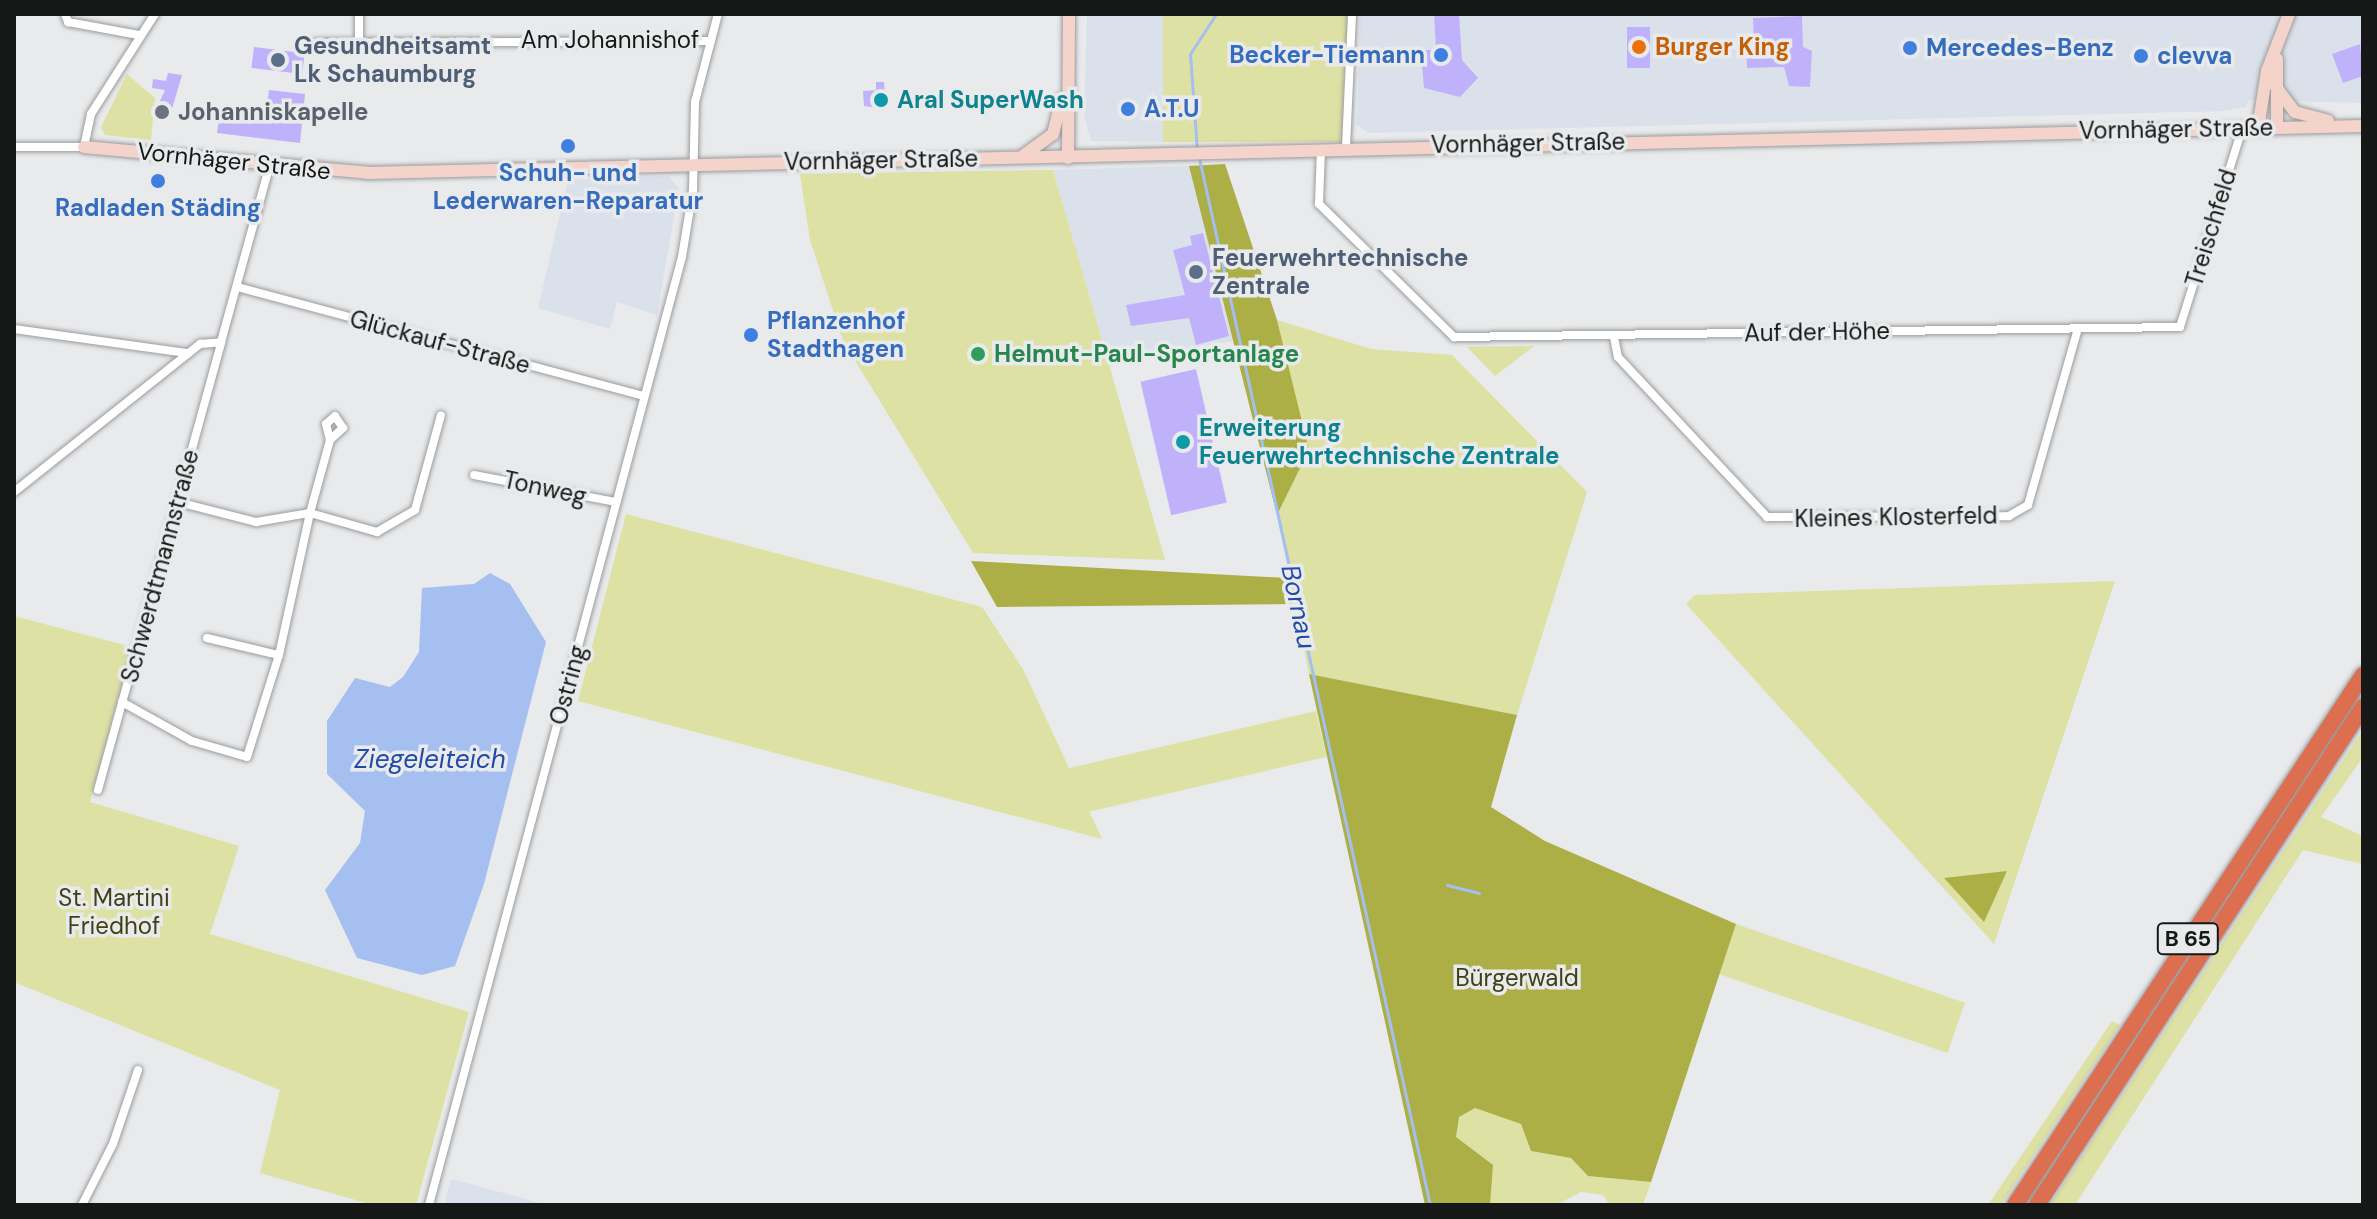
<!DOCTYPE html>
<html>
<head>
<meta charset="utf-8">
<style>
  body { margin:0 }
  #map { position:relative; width:2377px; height:1219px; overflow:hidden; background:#e8eaec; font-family:"DM Sans",sans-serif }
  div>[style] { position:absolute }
  .built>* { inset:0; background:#dbe1ea }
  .green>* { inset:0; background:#dee1a4; transform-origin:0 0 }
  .forest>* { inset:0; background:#acae46 }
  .water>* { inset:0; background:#a4bff0 }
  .stream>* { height:3px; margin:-1.5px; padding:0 1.5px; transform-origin:1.5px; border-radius:1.5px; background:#a4bff0 }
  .building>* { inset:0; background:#c0b2fa; transform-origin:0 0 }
  .roads { filter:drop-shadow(0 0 2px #9b9c9e) drop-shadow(0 0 2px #9b9c9e) }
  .street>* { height:8px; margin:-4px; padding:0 4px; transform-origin:4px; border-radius:4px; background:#fff }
  .secondary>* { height:12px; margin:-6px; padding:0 6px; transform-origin:6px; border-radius:6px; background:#f4d4ca }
  .highway>* { height:16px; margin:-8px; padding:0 8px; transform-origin:8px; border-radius:8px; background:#dc6f50 }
  .dots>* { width:22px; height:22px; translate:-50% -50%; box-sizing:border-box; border:4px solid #e8eaec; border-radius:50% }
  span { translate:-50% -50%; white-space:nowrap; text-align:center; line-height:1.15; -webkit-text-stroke:7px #e8eaec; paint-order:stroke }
  .shield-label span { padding:2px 6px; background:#e8eaec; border:2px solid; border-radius:6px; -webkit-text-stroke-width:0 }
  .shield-label { font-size:22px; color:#161717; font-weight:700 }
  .street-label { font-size:24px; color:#161717 }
  .service-label { font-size:24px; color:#4e5e75; font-weight:700 }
  .left { translate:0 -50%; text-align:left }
  .food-label { font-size:24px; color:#c56008; font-weight:700 }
  .shop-label { font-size:24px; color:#366cbe; font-weight:700 }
  .right { translate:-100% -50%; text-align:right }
  .culture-label { font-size:24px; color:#0d838f; font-weight:700 }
  .worship-label { font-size:24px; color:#5b616d; font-weight:700 }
  .leisure-label { font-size:24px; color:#27864d; font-weight:700 }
  .park-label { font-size:24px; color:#3f4015 }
  .water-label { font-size:26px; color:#204ba8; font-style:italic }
  .frame { position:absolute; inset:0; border:16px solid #161717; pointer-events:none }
</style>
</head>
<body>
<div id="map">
  <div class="built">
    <i style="clip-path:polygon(1087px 14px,1163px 14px,1165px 142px,1091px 141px,1084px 115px)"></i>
    <i style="clip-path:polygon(1360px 14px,2363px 14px,2363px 103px,2249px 100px,2246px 107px,2223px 111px,1368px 133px,1357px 125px)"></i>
    <i style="clip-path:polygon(1189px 166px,1233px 341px,1110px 367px,1053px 170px)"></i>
    <i style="clip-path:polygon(668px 176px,679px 188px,657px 315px,617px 302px,610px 329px,538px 308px,568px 180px)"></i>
    <i style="clip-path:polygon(451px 1179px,548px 1205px,444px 1205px)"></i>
  </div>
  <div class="green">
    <i style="left:1163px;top:14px;width:186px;height:128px"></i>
    <i style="clip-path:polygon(127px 74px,155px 98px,151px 140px,105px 135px,101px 127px)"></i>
    <i style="clip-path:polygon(1053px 170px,1088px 291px,1165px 560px,973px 553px,843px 341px,810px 240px,800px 174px)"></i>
    <i style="clip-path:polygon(1277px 320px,1371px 349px,1452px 355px,1587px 492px,1517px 715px,1309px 674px,1277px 515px,1308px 450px)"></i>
    <i style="clip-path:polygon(1534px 346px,1495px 376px,1467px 347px)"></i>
    <i style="clip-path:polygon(626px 514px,982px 607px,1023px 669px,1102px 839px,578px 701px)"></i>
    <i style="clip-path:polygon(2115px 581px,1994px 944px,1686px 604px,1695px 595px)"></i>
    <i style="clip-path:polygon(14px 616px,132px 647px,90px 802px,239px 846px,210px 934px,469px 1012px,416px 1205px,373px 1205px,260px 1173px,280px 1090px,14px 982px)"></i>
    <i style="left:1316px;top:711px;width:47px;height:254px;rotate:77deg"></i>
    <i style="clip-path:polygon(2363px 730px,2363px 757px,2321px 817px,2363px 836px,2363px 864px,2303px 850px,2075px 1205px,2050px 1205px)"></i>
    <i style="left:1736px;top:924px;width:242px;height:53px;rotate:19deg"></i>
    <i style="clip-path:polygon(2112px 1021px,2120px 1025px,2001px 1205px,1988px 1205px)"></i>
    <i style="clip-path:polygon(1475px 1108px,1521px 1124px,1531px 1151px,1571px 1158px,1588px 1176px,1651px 1182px,1643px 1205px,1610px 1205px,1603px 1195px,1581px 1192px,1556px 1205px,1490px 1205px,1456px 1137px,1458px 1116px)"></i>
  </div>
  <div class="forest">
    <i style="clip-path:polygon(1225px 164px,1277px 320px,1309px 450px,1277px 515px,1189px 166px)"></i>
    <i style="clip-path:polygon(971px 561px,1288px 578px,1293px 604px,997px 607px)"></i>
    <i style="clip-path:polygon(1309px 674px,1517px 715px,1491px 807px,1545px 841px,1736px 924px,1651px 1182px,1588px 1176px,1571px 1158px,1531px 1151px,1521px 1124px,1475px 1108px,1459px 1117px,1456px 1137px,1493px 1165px,1490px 1205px,1425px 1205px)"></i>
    <i style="clip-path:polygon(2007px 871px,1984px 922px,1944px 878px)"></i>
  </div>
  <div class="water">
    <i style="clip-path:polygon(490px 573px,510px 584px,546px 642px,484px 884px,455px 966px,422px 975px,357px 958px,325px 890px,360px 843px,365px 811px,327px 774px,327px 721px,355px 678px,390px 687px,403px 677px,419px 652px,422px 588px,474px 584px)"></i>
  </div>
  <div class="stream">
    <i style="left:1197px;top:151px;width:97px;rotate:-94.1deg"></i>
    <i style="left:1190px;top:54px;width:48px;rotate:-57deg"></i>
    <i style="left:1199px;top:158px;width:1072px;rotate:77.56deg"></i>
    <i style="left:1447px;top:885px;width:33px;rotate:14deg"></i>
  </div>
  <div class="building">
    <i style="clip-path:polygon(1434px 14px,1459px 14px,1462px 60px,1478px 78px,1460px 97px,1424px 88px,1421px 50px,1436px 50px)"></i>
    <i style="clip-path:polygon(1802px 16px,1803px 47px,1812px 51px,1810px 87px,1789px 86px,1784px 67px,1747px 68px,1746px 48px,1754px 48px,1753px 18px)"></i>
    <i style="left:1627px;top:27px;width:23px;height:41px"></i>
    <i style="clip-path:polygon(2360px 44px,2363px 76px,2343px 83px,2332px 54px)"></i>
    <i style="left:254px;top:47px;width:51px;height:21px;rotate:7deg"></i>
    <i style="clip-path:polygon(168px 73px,182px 75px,169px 119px,153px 116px,165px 90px,152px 88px,153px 79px,166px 81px)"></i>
    <i style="clip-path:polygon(876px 82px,884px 82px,886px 109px,864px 106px,863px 91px,876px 90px)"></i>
    <i style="clip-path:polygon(269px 90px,305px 94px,300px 143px,217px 133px,219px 120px,245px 123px,246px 116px,266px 113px)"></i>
    <i style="clip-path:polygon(1203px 233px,1229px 336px,1196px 345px,1189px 318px,1131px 326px,1126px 305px,1185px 295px,1173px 250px,1192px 245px,1190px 236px)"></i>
    <i style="left:1196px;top:369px;width:137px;height:57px;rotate:77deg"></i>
  </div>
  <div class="roads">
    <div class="street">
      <i style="left:65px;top:14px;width:9px;rotate:69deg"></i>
      <i style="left:68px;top:22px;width:72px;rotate:10.4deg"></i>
      <i style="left:359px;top:14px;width:28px;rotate:90deg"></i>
      <i style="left:316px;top:43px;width:395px;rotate:-0.3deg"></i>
      <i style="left:14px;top:147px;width:70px"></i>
      <i style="left:84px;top:147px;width:34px;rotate:-78deg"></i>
      <i style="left:91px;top:114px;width:119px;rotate:-57.4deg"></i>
      <i style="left:1346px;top:147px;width:133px;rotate:-87.4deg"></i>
      <i style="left:1321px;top:149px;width:55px;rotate:92.1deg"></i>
      <i style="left:1319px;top:204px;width:190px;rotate:44.6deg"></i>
      <i style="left:1454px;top:337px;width:726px;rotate:-0.79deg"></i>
      <i style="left:2180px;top:327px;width:207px;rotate:-72.6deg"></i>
      <i style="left:237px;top:287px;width:421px;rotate:15deg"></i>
      <i style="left:14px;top:329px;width:176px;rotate:7.9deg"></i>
      <i style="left:1614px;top:337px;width:20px;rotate:79deg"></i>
      <i style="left:1618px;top:357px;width:219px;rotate:47deg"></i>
      <i style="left:1767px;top:517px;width:242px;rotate:-0.2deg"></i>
      <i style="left:2009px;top:516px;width:22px;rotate:-30deg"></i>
      <i style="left:2028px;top:505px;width:184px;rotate:-74.2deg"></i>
      <i style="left:474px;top:475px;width:145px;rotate:10.8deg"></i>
      <i style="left:14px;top:492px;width:238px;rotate:-38.5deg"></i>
      <i style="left:200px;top:344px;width:21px;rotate:-5deg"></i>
      <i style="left:221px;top:342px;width:180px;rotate:-74.6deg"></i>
      <i style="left:178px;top:502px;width:81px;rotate:14.4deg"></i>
      <i style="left:256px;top:522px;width:55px;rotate:-9.5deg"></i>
      <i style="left:310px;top:513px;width:70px;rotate:15.8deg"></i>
      <i style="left:377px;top:532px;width:44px;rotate:-30.1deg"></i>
      <i style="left:415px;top:510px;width:98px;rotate:-74.7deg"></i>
      <i style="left:207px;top:638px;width:74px;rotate:13.3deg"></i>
      <i style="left:279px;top:655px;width:145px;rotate:-77.7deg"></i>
      <i style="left:310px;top:513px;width:76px;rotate:-74.7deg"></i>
      <i style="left:330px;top:440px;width:18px;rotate:-43deg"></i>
      <i style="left:343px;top:428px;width:14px;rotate:-124deg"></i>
      <i style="left:335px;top:416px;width:12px;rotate:138deg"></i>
      <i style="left:326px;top:424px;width:16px;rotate:76deg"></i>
      <i style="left:122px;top:702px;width:80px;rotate:29.1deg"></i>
      <i style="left:192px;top:741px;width:57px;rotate:16.2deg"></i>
      <i style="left:247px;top:757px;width:107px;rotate:-72.6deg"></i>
      <i style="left:98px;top:790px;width:465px;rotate:-74.6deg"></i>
      <i style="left:82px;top:1205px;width:68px;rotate:-63.1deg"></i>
      <i style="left:113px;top:1144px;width:78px;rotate:-71.3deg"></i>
      <i style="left:429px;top:1205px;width:981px;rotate:-75.06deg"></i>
      <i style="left:682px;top:257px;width:68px;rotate:-80.7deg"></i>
      <i style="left:693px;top:190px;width:88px;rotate:-88.7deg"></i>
      <i style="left:695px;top:102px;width:91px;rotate:-75.4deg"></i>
    </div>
    <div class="secondary">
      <i style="left:2276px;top:87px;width:31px;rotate:53deg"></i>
      <i style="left:2295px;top:112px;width:34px;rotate:15deg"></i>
      <i style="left:2258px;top:128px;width:58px;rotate:-81deg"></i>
      <i style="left:2267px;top:71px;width:61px;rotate:-68.9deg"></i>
      <i style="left:2277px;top:128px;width:69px;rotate:-90deg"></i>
      <i style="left:84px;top:147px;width:285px;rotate:5.2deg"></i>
      <i style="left:368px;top:173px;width:1996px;rotate:-1.35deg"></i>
      <i style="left:1024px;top:155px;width:36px;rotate:-36deg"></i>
      <i style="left:1053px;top:134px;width:36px;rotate:-76deg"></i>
      <i style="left:1068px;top:158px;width:144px;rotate:-89.6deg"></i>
    </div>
    <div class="highway">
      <i style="left:2015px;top:1205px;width:634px;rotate:-56.71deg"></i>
      <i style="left:2037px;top:1205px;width:595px;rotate:-56.79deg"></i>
    </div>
  </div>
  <div class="dots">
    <i style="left:1639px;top:47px;background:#e8710a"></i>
    <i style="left:1910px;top:48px;background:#3f7fe0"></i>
    <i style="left:1441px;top:55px;background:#3f7fe0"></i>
    <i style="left:2141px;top:56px;background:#3f7fe0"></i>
    <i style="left:278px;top:60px;background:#5c6f8a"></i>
    <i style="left:881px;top:100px;background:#0f9aa8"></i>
    <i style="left:1128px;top:109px;background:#3f7fe0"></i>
    <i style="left:162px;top:112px;background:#6b7280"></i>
    <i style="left:568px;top:146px;background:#3f7fe0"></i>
    <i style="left:158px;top:181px;background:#3f7fe0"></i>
    <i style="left:1196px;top:272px;background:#5c6f8a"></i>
    <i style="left:751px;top:335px;background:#3f7fe0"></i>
    <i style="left:978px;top:354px;background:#2e9e5b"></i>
    <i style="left:1183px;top:442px;background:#0f9aa8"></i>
  </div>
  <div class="shield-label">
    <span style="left:2188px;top:939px">B 65</span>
  </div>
  <div class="street-label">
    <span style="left:610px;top:40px">Am Johannishof</span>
    <span style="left:2176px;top:129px;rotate:-1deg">Vornhäger Straße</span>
    <span style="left:1528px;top:143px;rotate:-1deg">Vornhäger Straße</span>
    <span style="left:881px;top:160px;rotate:-1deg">Vornhäger Straße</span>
    <span style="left:234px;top:161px;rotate:6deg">Vornhäger Straße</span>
    <span style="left:2211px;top:228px;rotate:-73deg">Treischfeld</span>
    <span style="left:1817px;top:332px;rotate:-1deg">Auf der Höhe</span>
    <span style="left:440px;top:342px;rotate:15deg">Glückauf-Straße</span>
    <span style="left:545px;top:488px;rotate:12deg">Tonweg</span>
    <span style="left:1896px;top:517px;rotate:-1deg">Kleines Klosterfeld</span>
    <span style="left:160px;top:566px;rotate:-75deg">Schwerdtmannstraße</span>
    <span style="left:568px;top:685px;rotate:-75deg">Ostring</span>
  </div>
  <div class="service-label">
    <span class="left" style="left:294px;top:60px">Gesundheitsamt<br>Lk Schaumburg</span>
    <span class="left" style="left:1212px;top:272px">Feuerwehrtechnische<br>Zentrale</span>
  </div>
  <div class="food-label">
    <span class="left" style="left:1655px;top:47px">Burger King</span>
  </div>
  <div class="shop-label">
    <span class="left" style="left:1926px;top:48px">Mercedes-Benz</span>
    <span class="right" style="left:1425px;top:55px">Becker-Tiemann</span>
    <span class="left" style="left:2157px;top:56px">clevva</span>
    <span class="left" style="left:1144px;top:109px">A.T.U</span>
    <span style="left:568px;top:187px">Schuh- und<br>Lederwaren-Reparatur</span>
    <span style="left:158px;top:208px">Radladen Städing</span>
    <span class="left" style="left:767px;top:335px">Pflanzenhof<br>Stadthagen</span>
  </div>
  <div class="culture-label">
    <span class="left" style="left:897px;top:100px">Aral SuperWash</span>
    <span class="left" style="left:1199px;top:442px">Erweiterung<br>Feuerwehrtechnische Zentrale</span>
  </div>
  <div class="worship-label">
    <span class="left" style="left:178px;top:112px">Johanniskapelle</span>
  </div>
  <div class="leisure-label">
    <span class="left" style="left:994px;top:354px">Helmut-Paul-Sportanlage</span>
  </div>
  <div class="park-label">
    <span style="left:114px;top:912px">St. Martini<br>Friedhof</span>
    <span style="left:1517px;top:978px">Bürgerwald</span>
  </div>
  <div class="water-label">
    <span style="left:1298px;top:607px;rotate:78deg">Bornau</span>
    <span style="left:430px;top:760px">Ziegeleiteich</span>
  </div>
  <div class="frame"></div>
</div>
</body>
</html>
